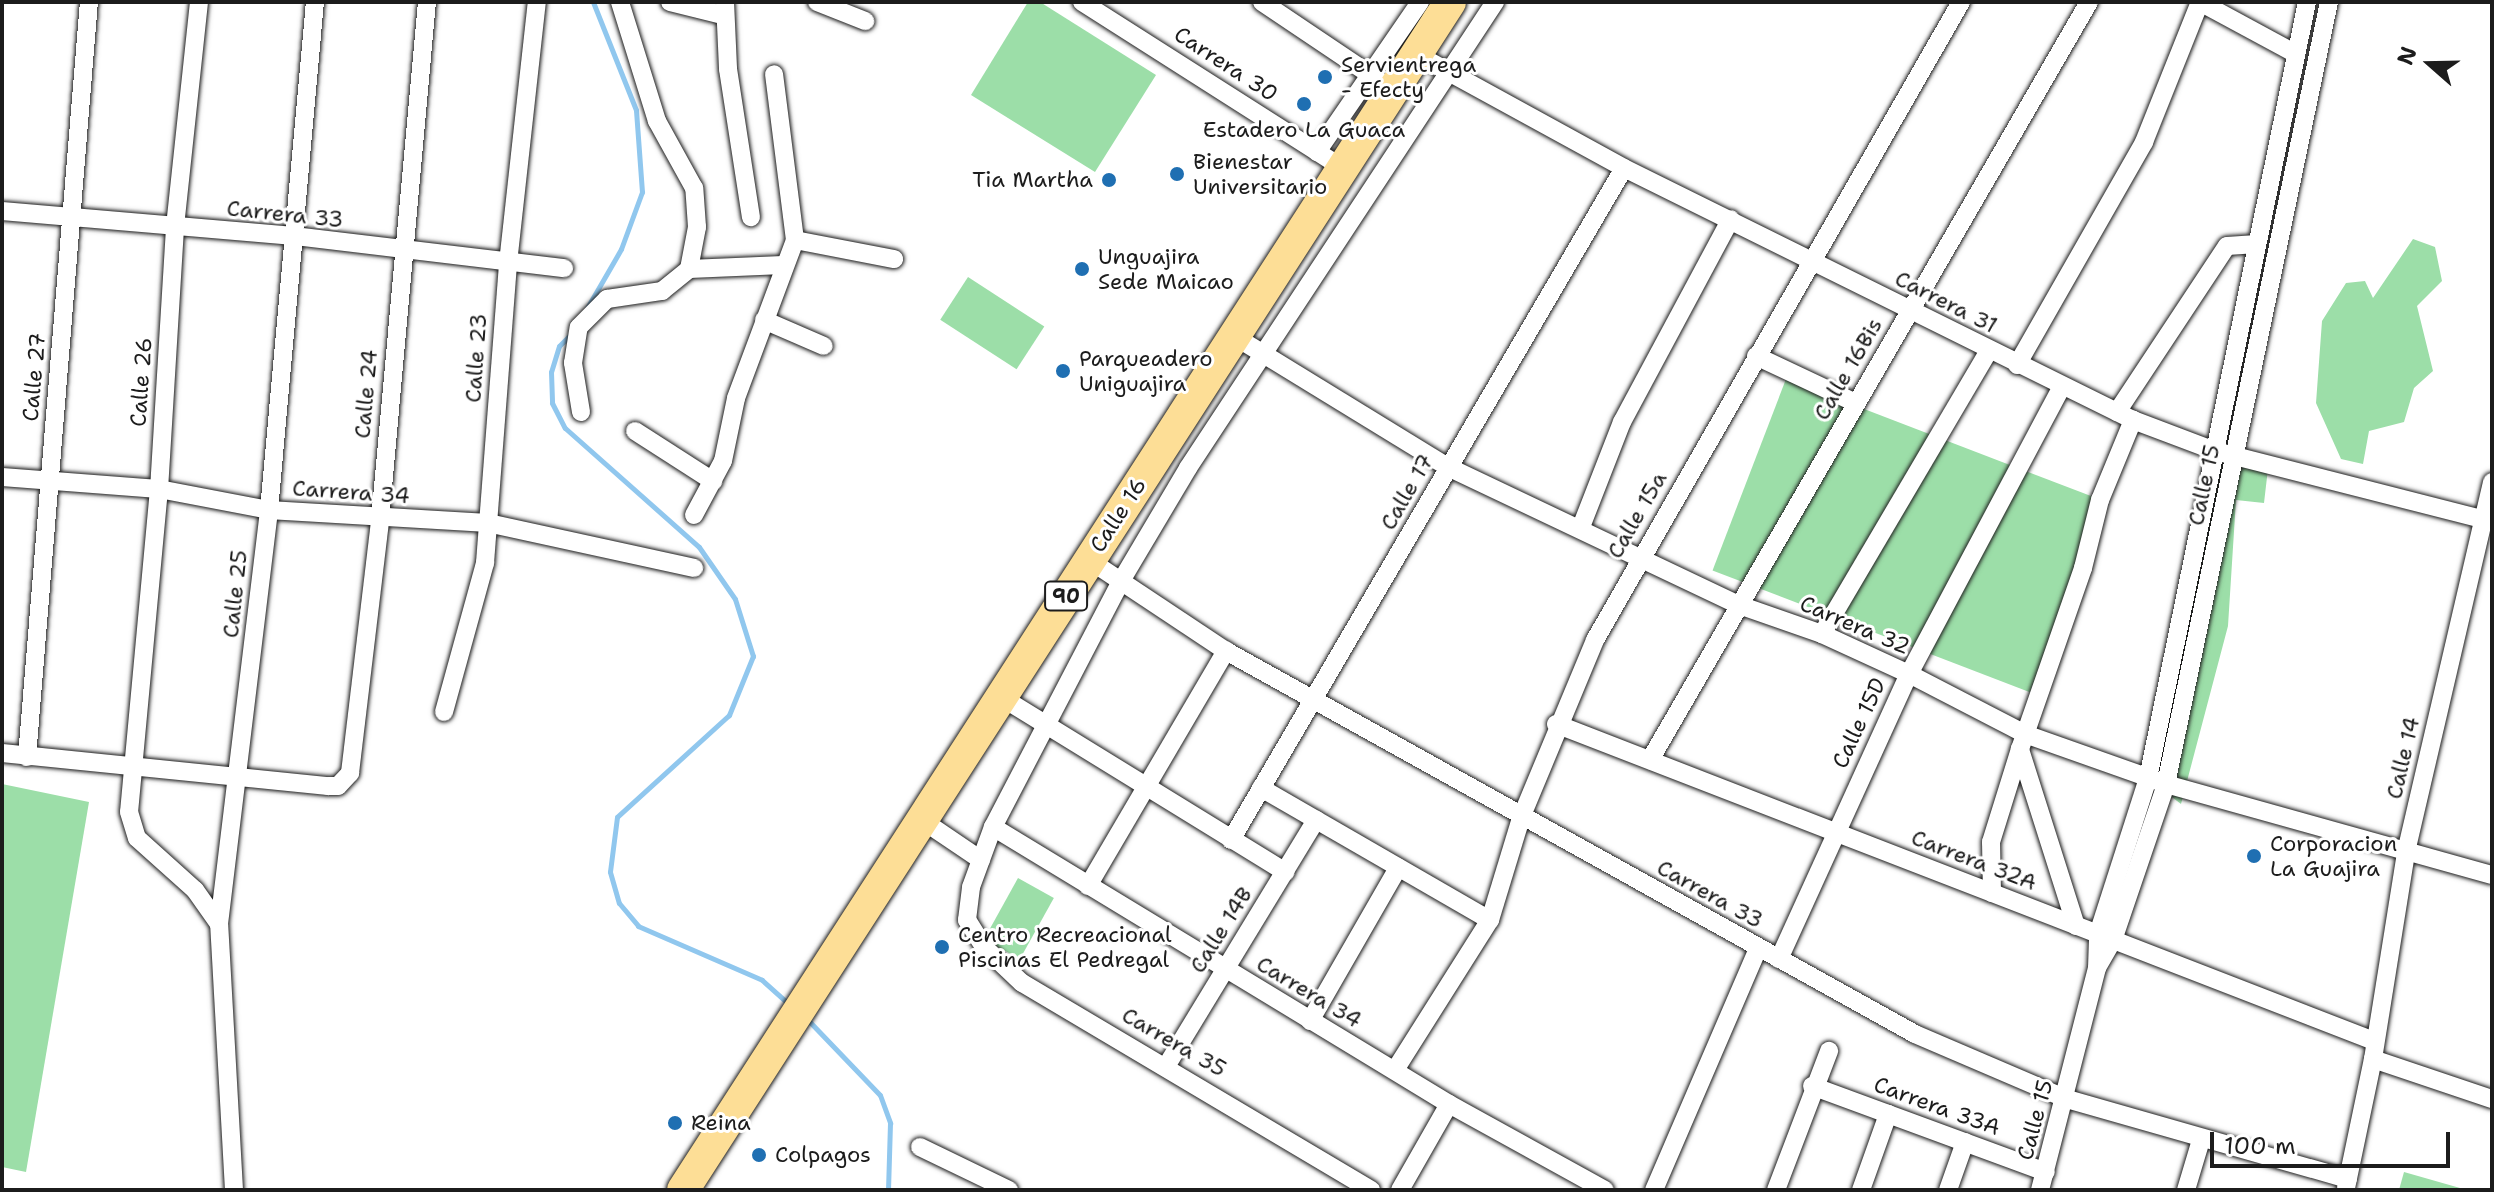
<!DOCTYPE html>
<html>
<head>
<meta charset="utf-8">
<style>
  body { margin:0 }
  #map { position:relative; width:2494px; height:1192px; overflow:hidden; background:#fff; font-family:"Shantell Sans",sans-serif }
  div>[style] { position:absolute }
  .green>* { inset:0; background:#9cdea8; transform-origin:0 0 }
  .stream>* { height:5px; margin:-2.5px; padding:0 2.5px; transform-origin:2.5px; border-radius:2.5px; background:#90c7ee }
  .roads { filter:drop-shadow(0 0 2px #1c1c1c) drop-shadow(0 0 2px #1c1c1c) }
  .minor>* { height:18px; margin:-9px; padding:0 9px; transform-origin:9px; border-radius:9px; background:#fff }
  .trunk>* { height:32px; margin:-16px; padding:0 16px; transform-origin:16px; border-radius:16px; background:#fdde96 }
  .dots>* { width:22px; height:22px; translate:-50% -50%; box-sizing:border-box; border:4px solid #fff; border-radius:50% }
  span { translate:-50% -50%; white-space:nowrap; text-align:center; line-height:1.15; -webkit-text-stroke:6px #fff; paint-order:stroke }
  .shield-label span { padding:2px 6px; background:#fff; border:2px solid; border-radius:6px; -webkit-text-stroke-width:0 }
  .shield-label { font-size:20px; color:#1c1c1c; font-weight:700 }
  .street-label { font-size:22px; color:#1c1c1c }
  .poi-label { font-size:22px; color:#1c1c1c }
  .left { translate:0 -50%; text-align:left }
  .right { translate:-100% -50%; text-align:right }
  .frame { position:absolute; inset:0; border:4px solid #1c1c1c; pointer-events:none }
  .north { position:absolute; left:2390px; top:24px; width:80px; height:80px; -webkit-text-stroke:6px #fff; paint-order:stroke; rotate:290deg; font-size:22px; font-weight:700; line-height:32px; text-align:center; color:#1c1c1c }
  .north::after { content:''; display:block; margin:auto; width:28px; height:36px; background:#1c1c1c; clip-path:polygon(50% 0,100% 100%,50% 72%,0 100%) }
  .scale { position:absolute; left:2210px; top:1132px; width:240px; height:36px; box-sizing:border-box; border:4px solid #1c1c1c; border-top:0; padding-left:10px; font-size:24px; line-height:28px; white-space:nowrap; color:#1c1c1c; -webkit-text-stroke:6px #fff; paint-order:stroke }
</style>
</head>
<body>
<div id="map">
  <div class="green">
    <i style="clip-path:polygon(1028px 2px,1040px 2px,1156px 75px,1095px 172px,971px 95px)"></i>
    <i style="clip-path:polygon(2413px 239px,2435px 247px,2442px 281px,2417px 306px,2433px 371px,2414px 388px,2404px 422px,2369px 431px,2363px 464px,2341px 459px,2316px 403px,2322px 321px,2346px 283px,2365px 281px,2373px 298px)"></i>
    <i style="left:968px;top:277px;width:91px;height:51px;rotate:33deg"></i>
    <i style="left:1786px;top:379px;width:340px;height:205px;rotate:21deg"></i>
    <i style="clip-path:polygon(2220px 459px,2269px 460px,2264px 503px,2236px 500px,2228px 626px,2181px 804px,2156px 785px)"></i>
    <i style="clip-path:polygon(2px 784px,89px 802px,26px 1172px,2px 1167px)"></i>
    <i style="left:1018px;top:878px;width:41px;height:70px;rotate:29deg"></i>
    <i style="clip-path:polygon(2404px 1172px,2467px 1190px,2399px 1190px)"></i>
  </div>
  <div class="stream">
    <i style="left:587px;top:308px;width:68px;rotate:-60deg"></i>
    <i style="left:621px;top:249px;width:61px;rotate:-69.8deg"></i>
    <i style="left:642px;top:192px;width:82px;rotate:-94.2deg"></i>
    <i style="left:636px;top:110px;width:116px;rotate:-111.7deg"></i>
    <i style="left:572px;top:333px;width:18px;rotate:135deg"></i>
    <i style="left:559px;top:346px;width:27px;rotate:107deg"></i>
    <i style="left:551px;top:372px;width:31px;rotate:88deg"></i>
    <i style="left:552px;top:403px;width:28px;rotate:63deg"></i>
    <i style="left:565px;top:428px;width:179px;rotate:41.6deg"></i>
    <i style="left:699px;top:547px;width:63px;rotate:55.3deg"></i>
    <i style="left:735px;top:599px;width:60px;rotate:72.5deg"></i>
    <i style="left:753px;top:656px;width:64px;rotate:112.1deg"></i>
    <i style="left:729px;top:715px;width:151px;rotate:137.7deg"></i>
    <i style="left:617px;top:817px;width:55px;rotate:97.3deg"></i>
    <i style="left:610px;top:872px;width:32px;rotate:74deg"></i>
    <i style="left:619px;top:903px;width:30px;rotate:50deg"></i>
    <i style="left:638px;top:926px;width:135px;rotate:23.5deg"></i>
    <i style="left:762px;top:980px;width:38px;rotate:42deg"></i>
    <i style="left:807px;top:1019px;width:105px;rotate:46.2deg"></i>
    <i style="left:880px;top:1095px;width:30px;rotate:70deg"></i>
    <i style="left:890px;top:1123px;width:67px;rotate:91.7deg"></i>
  </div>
  <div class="roads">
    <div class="minor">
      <i style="left:199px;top:2px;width:227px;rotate:96.1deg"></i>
      <i style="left:175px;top:228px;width:261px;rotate:93.5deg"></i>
      <i style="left:159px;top:489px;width:324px;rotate:95.3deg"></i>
      <i style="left:129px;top:812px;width:27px;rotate:73deg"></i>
      <i style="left:137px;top:838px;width:78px;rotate:41.9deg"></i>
      <i style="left:195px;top:890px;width:42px;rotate:54.8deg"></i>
      <i style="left:670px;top:2px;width:54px;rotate:14deg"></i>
      <i style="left:725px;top:2px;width:67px;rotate:87.4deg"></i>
      <i style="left:728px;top:69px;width:150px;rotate:81.2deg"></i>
      <i style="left:817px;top:2px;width:52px;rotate:21.6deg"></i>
      <i style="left:1082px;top:2px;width:309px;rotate:32.5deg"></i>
      <i style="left:1262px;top:2px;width:143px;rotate:33.9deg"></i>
      <i style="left:2200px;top:2px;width:109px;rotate:28.4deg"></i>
      <i style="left:1416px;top:54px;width:237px;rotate:28.7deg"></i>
      <i style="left:1624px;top:168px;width:568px;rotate:26.34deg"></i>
      <i style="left:2133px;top:420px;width:88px;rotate:20.7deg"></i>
      <i style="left:2215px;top:451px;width:279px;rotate:14.3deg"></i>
      <i style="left:1317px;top:152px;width:182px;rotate:-55.5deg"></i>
      <i style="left:2px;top:211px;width:293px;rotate:4.9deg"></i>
      <i style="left:294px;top:236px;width:272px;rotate:6.8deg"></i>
      <i style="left:795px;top:240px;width:101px;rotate:10.9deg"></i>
      <i style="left:689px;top:269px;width:94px;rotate:-2.4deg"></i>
      <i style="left:764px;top:320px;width:65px;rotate:23.4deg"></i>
      <i style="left:1234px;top:336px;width:251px;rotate:31.5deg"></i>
      <i style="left:1448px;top:467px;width:322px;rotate:25.4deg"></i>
      <i style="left:1739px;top:605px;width:88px;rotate:19.3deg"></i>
      <i style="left:1822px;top:634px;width:96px;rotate:24.7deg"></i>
      <i style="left:1909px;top:674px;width:131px;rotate:27.3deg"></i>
      <i style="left:2025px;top:734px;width:150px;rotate:19.5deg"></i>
      <i style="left:2166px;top:784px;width:338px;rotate:15.6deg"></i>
      <i style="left:1756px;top:356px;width:110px;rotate:25.2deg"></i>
      <i style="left:2017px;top:365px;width:257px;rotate:-60.3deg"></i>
      <i style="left:2144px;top:142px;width:151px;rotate:-68.2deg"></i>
      <i style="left:581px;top:412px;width:50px;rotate:-99.3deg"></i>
      <i style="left:573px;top:363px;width:36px;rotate:-81deg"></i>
      <i style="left:579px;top:327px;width:40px;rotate:-45deg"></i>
      <i style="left:607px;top:299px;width:56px;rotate:-8.3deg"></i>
      <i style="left:662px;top:291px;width:35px;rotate:-39deg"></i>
      <i style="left:689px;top:269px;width:43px;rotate:-79.2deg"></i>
      <i style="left:697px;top:227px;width:39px;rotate:-94deg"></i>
      <i style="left:694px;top:188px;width:77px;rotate:-118.9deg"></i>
      <i style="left:657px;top:121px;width:125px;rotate:-107.3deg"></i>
      <i style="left:2117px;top:412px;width:199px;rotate:-56.5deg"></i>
      <i style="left:2227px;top:246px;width:30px;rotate:-4deg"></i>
      <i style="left:635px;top:431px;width:93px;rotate:32.7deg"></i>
      <i style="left:2px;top:477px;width:157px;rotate:4.4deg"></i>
      <i style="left:159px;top:489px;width:112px;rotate:10.8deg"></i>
      <i style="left:269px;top:510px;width:219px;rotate:3.4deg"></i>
      <i style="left:488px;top:523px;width:211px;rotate:12.3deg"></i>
      <i style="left:694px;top:515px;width:61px;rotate:-61.8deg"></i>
      <i style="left:723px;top:461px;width:64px;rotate:-78.3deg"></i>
      <i style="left:736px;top:398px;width:169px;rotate:-69.5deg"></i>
      <i style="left:795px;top:240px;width:167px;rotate:-97.2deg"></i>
      <i style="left:1581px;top:527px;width:113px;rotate:-68.7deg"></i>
      <i style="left:1622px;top:422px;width:230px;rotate:-61.8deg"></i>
      <i style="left:1089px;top:560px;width:164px;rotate:33.6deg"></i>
      <i style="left:1226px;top:651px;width:788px;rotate:29.07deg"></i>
      <i style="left:1915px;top:1034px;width:165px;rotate:23.2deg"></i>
      <i style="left:2067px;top:1099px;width:292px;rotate:15.9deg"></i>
      <i style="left:1822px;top:634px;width:329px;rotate:-59.5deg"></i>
      <i style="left:1001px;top:697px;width:334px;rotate:31.6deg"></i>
      <i style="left:444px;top:712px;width:155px;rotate:-74.6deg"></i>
      <i style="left:485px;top:563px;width:301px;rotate:-85.6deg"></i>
      <i style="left:508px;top:263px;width:263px;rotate:-83.7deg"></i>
      <i style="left:1556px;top:724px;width:877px;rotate:21.18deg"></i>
      <i style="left:2px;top:753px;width:328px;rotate:5.8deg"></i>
      <i style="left:328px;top:786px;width:10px"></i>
      <i style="left:338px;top:786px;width:18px;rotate:-47deg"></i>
      <i style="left:350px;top:773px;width:255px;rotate:-83.2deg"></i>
      <i style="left:380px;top:520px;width:520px;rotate:-84.82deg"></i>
      <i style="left:27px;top:757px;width:758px;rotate:-85.31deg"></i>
      <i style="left:1650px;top:760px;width:876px;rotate:-59.92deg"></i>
      <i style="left:1261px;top:788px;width:264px;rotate:30deg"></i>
      <i style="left:922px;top:820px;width:71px;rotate:34.1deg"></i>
      <i style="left:993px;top:827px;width:534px;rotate:31.28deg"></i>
      <i style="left:1449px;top:1104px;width:178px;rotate:28.9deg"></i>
      <i style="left:1231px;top:840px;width:778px;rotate:-59.68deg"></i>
      <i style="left:1088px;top:886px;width:273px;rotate:-59.6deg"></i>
      <i style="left:1992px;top:893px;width:51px;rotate:-91.1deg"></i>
      <i style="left:1991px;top:842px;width:97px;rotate:-72.7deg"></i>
      <i style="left:2076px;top:926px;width:186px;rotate:-107.6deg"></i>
      <i style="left:2020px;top:749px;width:192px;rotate:-70.8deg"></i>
      <i style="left:2083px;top:568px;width:70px;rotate:-76deg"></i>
      <i style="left:2100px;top:500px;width:87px;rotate:-67.6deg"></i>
      <i style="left:1779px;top:959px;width:313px;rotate:-65.5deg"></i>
      <i style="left:1909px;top:674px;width:326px;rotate:-62deg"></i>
      <i style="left:2098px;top:966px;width:30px;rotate:-60deg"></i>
      <i style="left:2113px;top:940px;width:165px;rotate:-71.2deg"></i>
      <i style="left:2166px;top:784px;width:799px;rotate:-78.23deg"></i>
      <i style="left:1310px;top:1021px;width:177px;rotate:-60.1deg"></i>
      <i style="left:2373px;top:1059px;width:126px;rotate:18.6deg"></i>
      <i style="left:1167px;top:1065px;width:287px;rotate:-58.7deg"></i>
      <i style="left:1395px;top:1070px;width:178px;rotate:-57.7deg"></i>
      <i style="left:1490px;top:920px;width:107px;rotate:-73.1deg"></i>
      <i style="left:1521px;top:818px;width:193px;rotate:-67.4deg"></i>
      <i style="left:1595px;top:640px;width:736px;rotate:-60.16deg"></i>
      <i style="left:1812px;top:1086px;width:249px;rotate:20.2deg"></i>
      <i style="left:920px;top:1147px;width:99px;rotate:25.8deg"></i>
      <i style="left:2346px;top:1188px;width:132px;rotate:-78.2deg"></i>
      <i style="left:2373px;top:1059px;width:210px;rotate:-80.9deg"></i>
      <i style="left:2406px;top:852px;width:380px;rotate:-76.9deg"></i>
      <i style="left:234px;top:1190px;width:266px;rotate:-93.2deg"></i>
      <i style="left:219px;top:924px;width:417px;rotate:-83.1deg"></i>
      <i style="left:269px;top:510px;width:510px;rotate:-84.83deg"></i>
      <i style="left:1371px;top:1190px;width:406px;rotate:-149.3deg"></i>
      <i style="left:1022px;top:983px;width:52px;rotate:-136.5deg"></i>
      <i style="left:984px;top:947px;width:32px;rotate:-122deg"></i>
      <i style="left:967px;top:920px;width:33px;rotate:-83deg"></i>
      <i style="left:971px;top:887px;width:64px;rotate:-69.9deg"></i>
      <i style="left:993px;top:827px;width:277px;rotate:-62.5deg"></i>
      <i style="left:1121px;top:581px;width:131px;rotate:-59.3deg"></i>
      <i style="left:1188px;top:468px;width:558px;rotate:-56.62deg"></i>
      <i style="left:1400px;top:1190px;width:99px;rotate:-60.3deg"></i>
      <i style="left:1654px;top:1190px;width:263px;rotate:-66.7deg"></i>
      <i style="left:1776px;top:1190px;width:149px;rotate:-69.1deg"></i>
      <i style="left:1861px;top:1190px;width:81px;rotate:-70.4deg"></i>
      <i style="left:1948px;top:1190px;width:51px;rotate:-70.5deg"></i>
      <i style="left:2040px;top:1190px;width:229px;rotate:-75.6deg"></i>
      <i style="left:2097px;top:968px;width:34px;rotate:-88deg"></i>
      <i style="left:2098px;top:934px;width:164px;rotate:-72.2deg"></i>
      <i style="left:2148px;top:778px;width:792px;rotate:-78.42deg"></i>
      <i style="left:2186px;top:1190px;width:52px;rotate:-73.3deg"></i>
    </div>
    <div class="trunk">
      <i style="left:683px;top:1190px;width:1414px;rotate:-57.15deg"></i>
    </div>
  </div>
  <div class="dots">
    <i style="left:1325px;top:77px;background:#1f6fb2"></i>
    <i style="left:1304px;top:104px;background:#1f6fb2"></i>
    <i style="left:1177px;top:174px;background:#1f6fb2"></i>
    <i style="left:1109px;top:180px;background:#1f6fb2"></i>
    <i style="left:1082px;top:269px;background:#1f6fb2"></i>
    <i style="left:1063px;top:371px;background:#1f6fb2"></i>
    <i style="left:2254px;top:856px;background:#1f6fb2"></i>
    <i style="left:942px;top:947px;background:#1f6fb2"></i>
    <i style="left:675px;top:1123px;background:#1f6fb2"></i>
    <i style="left:759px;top:1155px;background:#1f6fb2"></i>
  </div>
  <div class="shield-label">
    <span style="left:1066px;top:596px">90</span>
  </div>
  <div class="street-label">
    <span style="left:1226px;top:64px;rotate:33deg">Carrera 30</span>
    <span style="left:285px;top:214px;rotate:6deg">Carrera 33</span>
    <span style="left:1946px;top:302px;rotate:27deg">Carrera 31</span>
    <span style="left:476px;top:358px;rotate:-86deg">Calle 23</span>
    <span style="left:1848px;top:369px;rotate:-60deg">Calle 16Bis</span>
    <span style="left:34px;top:377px;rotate:-85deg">Calle 27</span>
    <span style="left:141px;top:382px;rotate:-86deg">Calle 26</span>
    <span style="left:366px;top:394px;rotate:-85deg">Calle 24</span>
    <span style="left:2204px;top:485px;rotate:-78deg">Calle 15</span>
    <span style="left:351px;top:492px;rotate:4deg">Carrera 34</span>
    <span style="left:1407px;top:492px;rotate:-60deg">Calle 17</span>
    <span style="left:1118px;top:515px;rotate:-57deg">Calle 16</span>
    <span style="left:1637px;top:515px;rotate:-60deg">Calle 15a</span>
    <span style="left:235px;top:594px;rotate:-84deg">Calle 25</span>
    <span style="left:1855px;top:625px;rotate:23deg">Carrera 32</span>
    <span style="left:1859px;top:723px;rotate:-65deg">Calle 15D</span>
    <span style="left:2403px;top:758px;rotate:-77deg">Calle 14</span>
    <span style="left:1974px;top:860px;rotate:21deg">Carrera 32A</span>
    <span style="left:1710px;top:894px;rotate:29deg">Carrera 33</span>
    <span style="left:1221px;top:930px;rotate:-58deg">Calle 14B</span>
    <span style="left:1309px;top:992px;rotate:31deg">Carrera 34</span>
    <span style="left:1174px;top:1042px;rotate:30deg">Carrera 35</span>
    <span style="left:1937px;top:1106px;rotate:20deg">Carrera 33A</span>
    <span style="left:2035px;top:1120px;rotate:-75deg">Calle 15</span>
  </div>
  <div class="poi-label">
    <span class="left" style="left:1341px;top:77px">Servientrega<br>- Efecty</span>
    <span style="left:1304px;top:130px">Estadero La Guaca</span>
    <span class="left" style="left:1193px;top:174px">Bienestar<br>Universitario</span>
    <span class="right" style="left:1093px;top:180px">Tia Martha</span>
    <span class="left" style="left:1098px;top:269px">Unguajira<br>Sede Maicao</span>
    <span class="left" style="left:1079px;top:371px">Parqueadero<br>Uniguajira</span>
    <span class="left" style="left:2270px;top:856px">Corporacion<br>La Guajira</span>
    <span class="left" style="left:958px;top:947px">Centro Recreacional<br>Piscinas El Pedregal</span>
    <span class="left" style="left:691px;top:1123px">Reina</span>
    <span class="left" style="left:775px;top:1155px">Colpagos</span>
  </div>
  <div class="frame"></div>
  <div class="north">N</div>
  <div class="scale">100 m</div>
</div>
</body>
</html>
